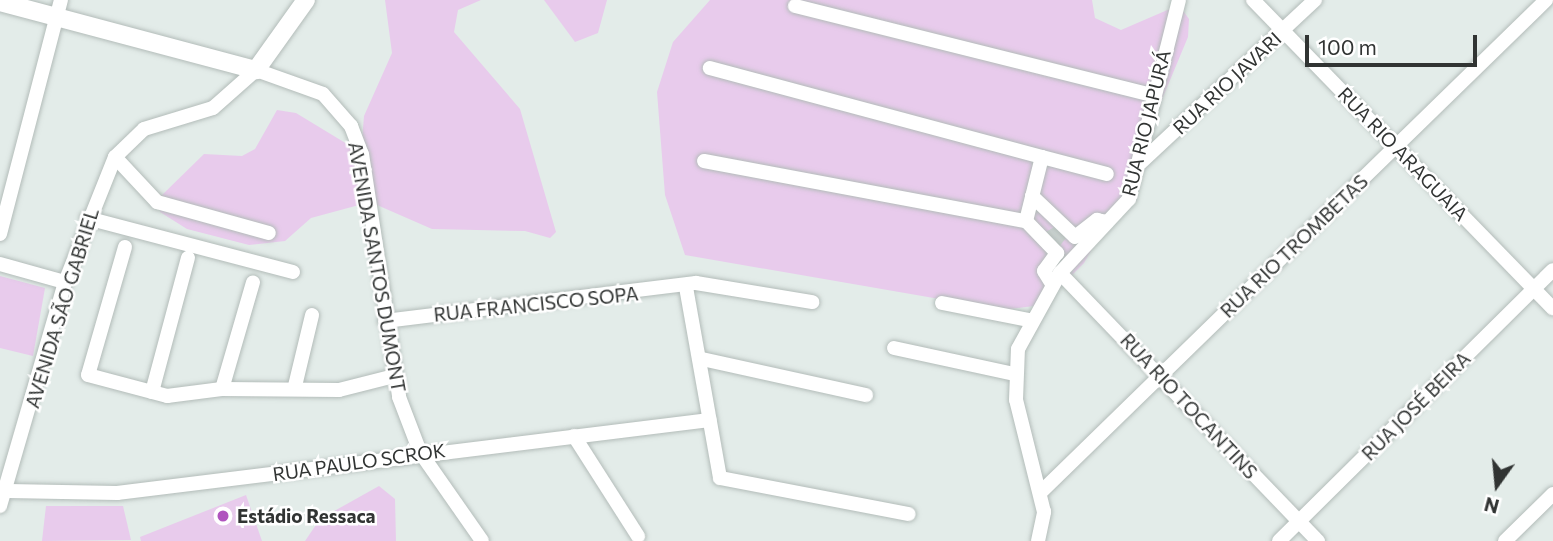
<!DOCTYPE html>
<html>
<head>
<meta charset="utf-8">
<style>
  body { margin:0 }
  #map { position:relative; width:1553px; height:541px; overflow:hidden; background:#e3ece9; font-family:Commissioner,sans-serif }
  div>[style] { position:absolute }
  .green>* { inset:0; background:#e8cbec }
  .building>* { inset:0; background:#c9d1cf }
  .roads { filter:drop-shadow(0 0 2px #b3bcb9) drop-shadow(0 0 2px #b3bcb9) }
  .minor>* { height:14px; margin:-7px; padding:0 7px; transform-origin:7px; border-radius:7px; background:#fff }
  .major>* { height:18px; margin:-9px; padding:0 9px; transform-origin:9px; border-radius:9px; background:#fff }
  .dots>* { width:19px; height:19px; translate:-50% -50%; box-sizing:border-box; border:4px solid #fff; border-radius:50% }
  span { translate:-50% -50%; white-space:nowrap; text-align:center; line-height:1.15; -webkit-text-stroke:5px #fff; paint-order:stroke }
  .street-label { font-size:19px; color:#313433 }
  .poi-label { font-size:19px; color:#313433; font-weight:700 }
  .left { translate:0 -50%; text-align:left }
  .north { position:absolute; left:1462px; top:450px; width:70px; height:70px; -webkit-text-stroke:5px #fff; paint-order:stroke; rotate:195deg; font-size:19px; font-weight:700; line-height:28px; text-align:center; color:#313433 }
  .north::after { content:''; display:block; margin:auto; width:24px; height:32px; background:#313433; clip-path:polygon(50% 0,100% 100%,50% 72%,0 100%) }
  .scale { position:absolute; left:1305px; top:35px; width:172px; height:32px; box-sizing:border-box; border:4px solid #313433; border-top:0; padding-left:9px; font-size:21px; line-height:24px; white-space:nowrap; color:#313433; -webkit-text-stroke:5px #fff; paint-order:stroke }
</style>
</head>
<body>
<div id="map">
  <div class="green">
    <i style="clip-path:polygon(385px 0,481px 0,458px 10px,454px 32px,520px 109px,556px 232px,550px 238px,525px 231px,432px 229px,377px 205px,359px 205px,311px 218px,285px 241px,249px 245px,187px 229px,160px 212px,160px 197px,204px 154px,242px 156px,255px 149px,277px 110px,296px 113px,352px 147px,362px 141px,364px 116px,392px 53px)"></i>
    <i style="clip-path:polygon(544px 0,607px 0,598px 33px,575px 42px)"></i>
    <i style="clip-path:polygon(710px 0,1092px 0,1095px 18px,1121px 30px,1179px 5px,1189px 19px,1188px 37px,1120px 200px,1084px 263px,1042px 305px,1003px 310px,685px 255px,665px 195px,657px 92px,673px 42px)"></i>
    <i style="clip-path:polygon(0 276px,45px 288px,33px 356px,0 348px)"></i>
    <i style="clip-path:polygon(379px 486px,395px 499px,396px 541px,305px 541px,320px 519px)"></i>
    <i style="clip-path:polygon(246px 495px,262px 541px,141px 541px,140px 537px)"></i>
    <i style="clip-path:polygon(46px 506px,123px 506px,131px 540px,42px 541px)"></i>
  </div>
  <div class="building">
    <i style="clip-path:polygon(1056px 226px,1066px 238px,1059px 247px,1044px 233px)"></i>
  </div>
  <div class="roads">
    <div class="minor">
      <i style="left:1253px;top:0;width:430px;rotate:45.8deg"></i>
      <i style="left:795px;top:6px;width:368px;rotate:14deg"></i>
      <i style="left:115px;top:157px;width:62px;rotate:47deg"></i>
      <i style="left:157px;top:202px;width:116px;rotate:15.5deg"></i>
      <i style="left:1042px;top:157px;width:67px;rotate:14.7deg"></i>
      <i style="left:704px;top:161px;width:328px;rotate:10.6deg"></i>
      <i style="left:1026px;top:221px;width:66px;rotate:-76deg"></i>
      <i style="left:1042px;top:157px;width:344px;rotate:-165deg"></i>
      <i style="left:1138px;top:165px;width:242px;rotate:-43deg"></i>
      <i style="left:1032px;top:196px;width:59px;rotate:43.6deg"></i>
      <i style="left:1075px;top:237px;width:28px;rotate:-38deg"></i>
      <i style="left:1097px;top:220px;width:10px;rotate:11deg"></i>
      <i style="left:87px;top:218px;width:213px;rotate:14.7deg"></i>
      <i style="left:1026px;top:221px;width:45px;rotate:45.9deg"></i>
      <i style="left:1057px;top:253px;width:22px;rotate:126deg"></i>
      <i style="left:1044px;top:271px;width:15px;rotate:58deg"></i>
      <i style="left:0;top:234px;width:242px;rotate:-75.4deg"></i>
      <i style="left:125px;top:247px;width:133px;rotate:106.1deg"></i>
      <i style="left:88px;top:375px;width:82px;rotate:14.9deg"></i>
      <i style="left:167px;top:396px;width:55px;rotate:-7.3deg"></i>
      <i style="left:222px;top:389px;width:117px;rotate:0.5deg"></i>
      <i style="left:339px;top:390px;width:57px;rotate:-14.3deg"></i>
      <i style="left:0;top:264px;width:67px;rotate:15.5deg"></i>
      <i style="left:1060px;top:273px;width:372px;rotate:46.1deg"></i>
      <i style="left:686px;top:287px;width:194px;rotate:79.9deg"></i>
      <i style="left:720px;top:478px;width:192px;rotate:10.8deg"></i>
      <i style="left:942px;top:303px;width:89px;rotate:11.1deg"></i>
      <i style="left:385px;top:321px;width:313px;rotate:-7deg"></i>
      <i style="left:696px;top:283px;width:118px;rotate:9.3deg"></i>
      <i style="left:894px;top:348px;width:123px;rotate:12.2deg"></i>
      <i style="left:702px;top:359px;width:168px;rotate:12.4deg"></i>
      <i style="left:295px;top:386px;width:73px;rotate:-76.5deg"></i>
      <i style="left:222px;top:389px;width:111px;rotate:-73.8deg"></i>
      <i style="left:152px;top:392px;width:139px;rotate:-75deg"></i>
      <i style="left:574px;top:436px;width:119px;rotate:57.4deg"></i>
      <i style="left:8px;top:491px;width:109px;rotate:1.1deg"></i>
      <i style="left:117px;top:493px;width:597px;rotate:-7.02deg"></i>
      <i style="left:1041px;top:492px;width:705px;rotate:-44.25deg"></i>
      <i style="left:0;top:506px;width:233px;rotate:-73.8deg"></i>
      <i style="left:65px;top:282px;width:135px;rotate:-68.2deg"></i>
      <i style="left:115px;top:157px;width:40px;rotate:-44deg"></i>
      <i style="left:144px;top:129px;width:72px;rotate:-16.9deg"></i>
      <i style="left:213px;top:108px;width:57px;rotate:-41.5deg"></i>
      <i style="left:256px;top:70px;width:71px;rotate:19.7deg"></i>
      <i style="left:323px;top:94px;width:43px;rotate:48.8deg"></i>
      <i style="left:351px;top:126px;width:30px;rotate:69deg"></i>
      <i style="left:362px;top:154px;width:246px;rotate:81.3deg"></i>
      <i style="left:399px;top:397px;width:59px;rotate:69.1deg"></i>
      <i style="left:420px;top:452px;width:108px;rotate:55.1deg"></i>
      <i style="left:1038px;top:541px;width:30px;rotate:-78deg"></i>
      <i style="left:1044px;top:512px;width:115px;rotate:-104deg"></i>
      <i style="left:1016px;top:400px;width:51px;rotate:-87.8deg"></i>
      <i style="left:1018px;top:349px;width:87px;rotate:-61.1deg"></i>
      <i style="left:1060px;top:273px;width:101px;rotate:-47deg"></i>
      <i style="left:1129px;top:199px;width:205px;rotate:-75.9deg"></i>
      <i style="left:1279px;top:541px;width:385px;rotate:-44.7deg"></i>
      <i style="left:1505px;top:541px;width:67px;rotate:-44.4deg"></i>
    </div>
    <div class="major">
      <i style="left:0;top:2px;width:265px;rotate:14.9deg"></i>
      <i style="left:256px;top:70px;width:86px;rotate:-54.5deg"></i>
    </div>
  </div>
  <div class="dots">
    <i style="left:223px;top:516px;background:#b054be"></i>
  </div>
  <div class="street-label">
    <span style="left:1227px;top:83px;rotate:-43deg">RUA RIO JAVARI</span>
    <span style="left:1146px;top:123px;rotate:-76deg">RUA RIO JAPURÁ</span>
    <span style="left:1403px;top:154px;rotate:46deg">RUA RIO ARAGUAIA</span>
    <span style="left:1294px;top:246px;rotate:-44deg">RUA RIO TROMBETAS</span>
    <span style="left:377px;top:267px;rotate:80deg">AVENIDA SANTOS DUMONT</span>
    <span style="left:536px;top:304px;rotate:-6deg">RUA FRANCISCO SOPA</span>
    <span style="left:62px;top:308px;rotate:-73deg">AVENIDA SÃO GABRIEL</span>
    <span style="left:1189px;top:406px;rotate:47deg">RUA RIO TOCANTINS</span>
    <span style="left:1416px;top:406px;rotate:-45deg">RUA JOSÉ BEIRA</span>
    <span style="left:359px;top:462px;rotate:-8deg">RUA PAULO SCROK</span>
  </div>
  <div class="poi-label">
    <span class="left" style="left:237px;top:516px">Estádio Ressaca</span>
  </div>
  <div class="north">N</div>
  <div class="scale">100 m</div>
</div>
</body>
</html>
